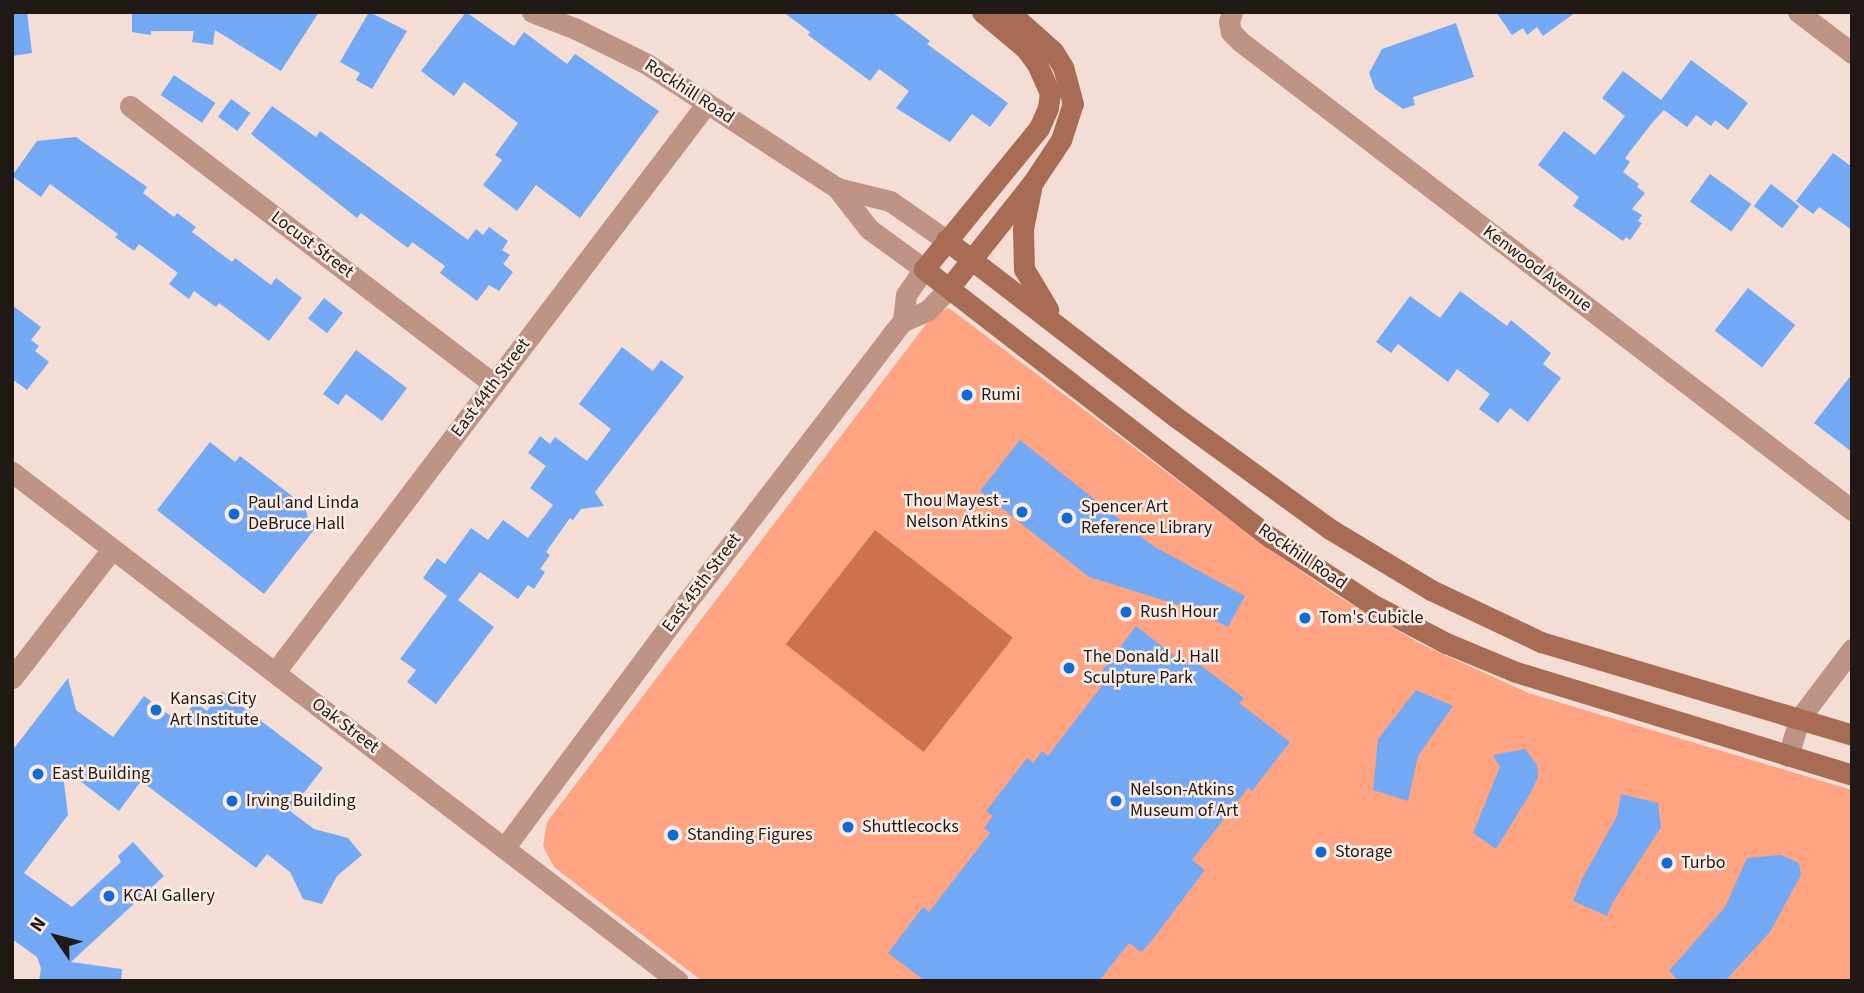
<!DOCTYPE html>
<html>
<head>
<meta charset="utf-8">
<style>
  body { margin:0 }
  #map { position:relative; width:1864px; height:993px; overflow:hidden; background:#f3ddd5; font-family:"Source Sans 3",sans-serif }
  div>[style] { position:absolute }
  .green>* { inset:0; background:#fea482 }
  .water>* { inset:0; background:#cc724e; transform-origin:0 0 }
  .building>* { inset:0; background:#73a9f4; transform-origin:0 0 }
  .street>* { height:21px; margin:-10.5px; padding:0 10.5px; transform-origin:10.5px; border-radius:10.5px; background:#bd9383 }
  .secondary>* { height:21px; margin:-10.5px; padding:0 10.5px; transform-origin:10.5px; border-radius:10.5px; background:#a86c55 }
  .dots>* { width:19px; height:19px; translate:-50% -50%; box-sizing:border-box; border:4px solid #fdebe5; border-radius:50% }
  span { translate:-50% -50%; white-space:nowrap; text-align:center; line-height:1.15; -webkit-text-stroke:5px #fdebe5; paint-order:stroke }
  .street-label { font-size:18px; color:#201916 }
  .poi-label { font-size:18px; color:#201916 }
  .left { translate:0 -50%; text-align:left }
  .right { translate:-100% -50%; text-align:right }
  .frame { position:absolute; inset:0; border:14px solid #201916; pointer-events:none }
  .north { position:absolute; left:21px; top:902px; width:70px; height:70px; -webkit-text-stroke:5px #fdebe5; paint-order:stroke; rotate:305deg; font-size:19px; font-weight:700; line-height:28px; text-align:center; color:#201916 }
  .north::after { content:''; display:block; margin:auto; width:24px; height:32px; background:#201916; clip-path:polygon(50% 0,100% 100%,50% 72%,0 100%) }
</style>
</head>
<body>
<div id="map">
  <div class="green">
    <i style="clip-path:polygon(949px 308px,1266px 547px,1339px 597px,1421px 644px,1528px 693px,1852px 790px,1852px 981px,702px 981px,554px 867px,543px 846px,547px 822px,933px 315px)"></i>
  </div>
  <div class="water">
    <i style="left:875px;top:530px;width:175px;height:145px;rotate:38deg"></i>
  </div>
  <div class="building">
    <i style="clip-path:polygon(12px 12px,27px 12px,32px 53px,12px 56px)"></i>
    <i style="clip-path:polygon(132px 12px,319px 12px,281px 71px,215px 30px,213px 45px,192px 42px,194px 31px,151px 31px,151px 35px,132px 32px)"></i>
    <i style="clip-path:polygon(369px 12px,407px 31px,372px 89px,356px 80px,360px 73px,340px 62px)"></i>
    <i style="clip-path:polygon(466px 12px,514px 46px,524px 32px,567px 64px,575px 54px,659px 111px,580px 218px,536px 185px,517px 211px,483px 185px,502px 160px,495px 155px,518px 123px,464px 82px,454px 96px,421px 71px)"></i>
    <i style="clip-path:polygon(783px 12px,892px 12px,930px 41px,927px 44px,1008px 103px,990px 127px,972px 114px,950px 142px,896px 108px,909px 91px,879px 69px,870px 81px,808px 35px,810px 32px)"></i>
    <i style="clip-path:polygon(1496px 12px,1576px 12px,1543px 36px,1537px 27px,1527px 35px,1523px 28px,1512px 35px)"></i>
    <i style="clip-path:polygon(1456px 23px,1474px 77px,1413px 97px,1415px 105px,1403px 109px,1375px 89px,1369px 73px,1382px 49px)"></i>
    <i style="clip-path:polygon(1691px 60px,1748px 103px,1728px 130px,1715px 120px,1711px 126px,1696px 115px,1687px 127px,1664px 110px,1652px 123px,1625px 158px,1630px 162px,1623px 172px,1639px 184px,1637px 187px,1645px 193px,1632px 209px,1642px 215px,1638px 221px,1642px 223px,1630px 240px,1626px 237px,1623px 241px,1573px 206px,1579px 197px,1538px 165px,1564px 131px,1595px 155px,1625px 116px,1602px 98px,1623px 71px,1661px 100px)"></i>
    <i style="left:174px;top:75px;width:50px;height:24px;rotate:34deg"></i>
    <i style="left:231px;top:99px;width:24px;height:22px;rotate:36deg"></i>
    <i style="clip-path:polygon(272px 106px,316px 137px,320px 131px,468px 240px,476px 229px,483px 235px,489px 227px,508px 241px,502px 250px,510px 255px,503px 264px,513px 272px,499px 291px,489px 285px,477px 301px,440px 273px,445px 266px,412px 242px,408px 248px,361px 213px,357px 218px,251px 134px)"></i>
    <i style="clip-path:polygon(76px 137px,147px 187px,143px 193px,174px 217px,177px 213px,196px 227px,192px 232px,232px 262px,235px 258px,271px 285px,276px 278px,302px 298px,269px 341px,219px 303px,216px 307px,194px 291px,189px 299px,169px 284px,178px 273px,139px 244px,134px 251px,115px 237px,118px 234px,50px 184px,41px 197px,12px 176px,37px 141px)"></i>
    <i style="clip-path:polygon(1833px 153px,1852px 167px,1852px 230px,1819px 207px,1813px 214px,1796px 201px)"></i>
    <i style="left:1710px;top:174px;width:51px;height:34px;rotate:36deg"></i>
    <i style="left:1771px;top:184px;width:36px;height:28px;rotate:38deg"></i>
    <i style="left:1748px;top:288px;width:60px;height:54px;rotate:38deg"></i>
    <i style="clip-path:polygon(1460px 291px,1507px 326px,1511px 320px,1551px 353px,1543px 364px,1561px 378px,1528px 422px,1510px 408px,1498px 423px,1479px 409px,1490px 394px,1457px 369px,1448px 382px,1398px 344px,1391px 353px,1376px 342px,1410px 296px,1440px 318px)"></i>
    <i style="left:324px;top:298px;width:24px;height:26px;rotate:38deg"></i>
    <i style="clip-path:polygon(12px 305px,41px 327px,31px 340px,39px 346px,35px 351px,49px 362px,27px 390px,12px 379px)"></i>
    <i style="clip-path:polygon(622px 347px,653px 371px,661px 360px,684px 377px,595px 492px,604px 506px,581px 509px,573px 520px,570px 518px,546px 552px,550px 555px,540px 569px,545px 572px,534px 589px,528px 585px,518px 599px,480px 572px,458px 600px,494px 627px,436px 704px,407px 682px,416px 670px,400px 659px,447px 596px,423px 578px,437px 558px,445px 564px,471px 528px,488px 540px,503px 520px,528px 538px,553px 505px,530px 488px,546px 466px,528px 453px,540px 436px,550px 444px,555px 437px,587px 461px,611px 429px,579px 404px)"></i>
    <i style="clip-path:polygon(356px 350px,407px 388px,382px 421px,346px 394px,338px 405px,323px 394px)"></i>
    <i style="clip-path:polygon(1852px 374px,1852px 452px,1814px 423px)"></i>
    <i style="clip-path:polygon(1020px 440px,1153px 546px,1245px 596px,1228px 627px,1192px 609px,1089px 577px,980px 491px)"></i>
    <i style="clip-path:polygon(210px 442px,235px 462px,240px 456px,305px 506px,308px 519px,317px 526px,264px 594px,157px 510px)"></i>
    <i style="clip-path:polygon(1136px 626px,1186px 665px,1191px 658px,1244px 698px,1239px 703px,1290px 742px,1252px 791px,1248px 788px,1192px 860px,1205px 870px,1150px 943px,1141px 952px,1129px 943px,1099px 981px,925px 981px,888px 953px,923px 907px,929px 912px,990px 833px,984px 828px,993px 816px,986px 811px,1027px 758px,1033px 763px,1042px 751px,1048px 756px,1107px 679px,1100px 674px)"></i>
    <i style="clip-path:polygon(68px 678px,76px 710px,113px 737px,144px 696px,180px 723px,195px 702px,207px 711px,222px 691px,323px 768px,290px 811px,314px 829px,348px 838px,362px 855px,337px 876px,322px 904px,303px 899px,290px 872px,267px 854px,256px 868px,141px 781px,119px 811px,62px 767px,68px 815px,24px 873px,72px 907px,121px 862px,118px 856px,133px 842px,164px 876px,71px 962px,122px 969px,121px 981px,39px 981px,41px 968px,37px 957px,12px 939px,12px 751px)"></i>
    <i style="clip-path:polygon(1416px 690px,1453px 706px,1418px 756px,1408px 801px,1373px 790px,1374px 780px,1378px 739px)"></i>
    <i style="clip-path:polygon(1525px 749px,1537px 765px,1538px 776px,1531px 792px,1496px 849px,1473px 833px,1500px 767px,1493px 755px)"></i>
    <i style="clip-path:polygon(1621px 794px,1658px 803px,1661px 827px,1613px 902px,1607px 916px,1573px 901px,1582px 879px,1617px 816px)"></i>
    <i style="clip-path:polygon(1781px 855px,1799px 863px,1801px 875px,1770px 932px,1725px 981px,1679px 981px,1669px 971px,1725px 907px,1747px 858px)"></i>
  </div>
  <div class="street">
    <i style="left:532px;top:12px;width:47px;rotate:21.1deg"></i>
    <i style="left:576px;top:29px;width:79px;rotate:26.2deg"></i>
    <i style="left:647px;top:64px;width:227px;rotate:33.1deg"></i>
    <i style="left:837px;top:188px;width:52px;rotate:52deg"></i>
    <i style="left:869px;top:229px;width:68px;rotate:36deg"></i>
    <i style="left:924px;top:269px;width:32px;rotate:125deg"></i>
    <i style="left:906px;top:295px;width:26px;rotate:97deg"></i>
    <i style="left:1232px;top:12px;width:10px;rotate:107deg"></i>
    <i style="left:1229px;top:22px;width:10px;rotate:79deg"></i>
    <i style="left:1231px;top:32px;width:14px;rotate:45deg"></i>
    <i style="left:1241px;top:42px;width:770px;rotate:37.45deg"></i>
    <i style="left:1798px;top:12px;width:68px;rotate:37.2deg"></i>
    <i style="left:130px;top:106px;width:458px;rotate:37.4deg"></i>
    <i style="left:837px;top:188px;width:55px;rotate:13.8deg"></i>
    <i style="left:890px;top:201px;width:68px;rotate:34.9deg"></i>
    <i style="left:12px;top:472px;width:838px;rotate:37.39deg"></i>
    <i style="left:275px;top:672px;width:714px;rotate:-52.79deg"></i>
    <i style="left:12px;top:678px;width:163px;rotate:-52.2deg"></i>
    <i style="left:1788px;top:756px;width:39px;rotate:-73deg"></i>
    <i style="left:1799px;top:719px;width:88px;rotate:-52.9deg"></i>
    <i style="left:505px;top:847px;width:315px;rotate:-53.4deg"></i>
    <i style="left:693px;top:594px;width:329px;rotate:-52.5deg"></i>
    <i style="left:893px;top:333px;width:16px;rotate:-50deg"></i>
    <i style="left:903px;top:321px;width:26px;rotate:-23deg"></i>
    <i style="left:927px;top:311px;width:32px;rotate:-46deg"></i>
  </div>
  <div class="secondary">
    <i style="left:982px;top:12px;width:57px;rotate:40.1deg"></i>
    <i style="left:1026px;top:49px;width:19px;rotate:54deg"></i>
    <i style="left:1037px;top:64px;width:32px;rotate:66deg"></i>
    <i style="left:1050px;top:93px;width:15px;rotate:98deg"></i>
    <i style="left:1048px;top:108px;width:22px;rotate:114deg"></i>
    <i style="left:1039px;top:128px;width:182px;rotate:129.2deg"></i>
    <i style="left:924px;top:269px;width:438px;rotate:37.8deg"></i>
    <i style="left:1270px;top:537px;width:120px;rotate:33.4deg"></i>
    <i style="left:1370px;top:603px;width:86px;rotate:27.8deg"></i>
    <i style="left:1446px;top:643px;width:76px;rotate:22.5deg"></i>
    <i style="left:1516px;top:672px;width:351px;rotate:17deg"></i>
    <i style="left:1031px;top:189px;width:41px;rotate:101.3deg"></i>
    <i style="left:1023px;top:229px;width:40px;rotate:88.6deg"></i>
    <i style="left:1024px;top:269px;width:47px;rotate:59deg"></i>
    <i style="left:946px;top:240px;width:287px;rotate:37.6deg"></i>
    <i style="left:1173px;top:415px;width:194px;rotate:36deg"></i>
    <i style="left:1330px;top:529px;width:118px;rotate:31.1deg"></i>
    <i style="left:1431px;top:590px;width:122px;rotate:25.3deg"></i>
    <i style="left:1541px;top:642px;width:325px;rotate:16.6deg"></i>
    <i style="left:949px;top:288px;width:135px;rotate:-51.6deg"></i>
    <i style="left:1033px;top:182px;width:50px;rotate:-56.3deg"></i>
    <i style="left:1061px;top:140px;width:38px;rotate:-72deg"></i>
    <i style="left:1073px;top:104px;width:38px;rotate:-105deg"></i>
    <i style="left:1063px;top:67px;width:19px;rotate:-122deg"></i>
    <i style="left:1053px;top:51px;width:59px;rotate:-138.4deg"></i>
  </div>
  <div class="dots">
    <i style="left:967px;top:395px;background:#106bd4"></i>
    <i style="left:1022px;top:512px;background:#106bd4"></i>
    <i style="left:234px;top:514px;background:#106bd4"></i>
    <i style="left:1067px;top:518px;background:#106bd4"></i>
    <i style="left:1126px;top:612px;background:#106bd4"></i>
    <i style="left:1305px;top:618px;background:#106bd4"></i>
    <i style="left:1069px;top:668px;background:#106bd4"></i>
    <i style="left:156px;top:710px;background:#106bd4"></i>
    <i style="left:38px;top:774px;background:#106bd4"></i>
    <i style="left:232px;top:801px;background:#106bd4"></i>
    <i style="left:1116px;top:801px;background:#106bd4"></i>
    <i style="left:848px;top:827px;background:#106bd4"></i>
    <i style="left:673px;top:835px;background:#106bd4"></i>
    <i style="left:1321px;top:852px;background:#106bd4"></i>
    <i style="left:1667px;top:863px;background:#106bd4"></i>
    <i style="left:109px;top:896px;background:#106bd4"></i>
  </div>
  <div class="street-label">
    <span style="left:689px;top:92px;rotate:33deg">Rockhill Road</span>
    <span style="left:312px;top:245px;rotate:37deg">Locust Street</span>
    <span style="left:1537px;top:269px;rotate:37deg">Kenwood Avenue</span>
    <span style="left:491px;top:388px;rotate:-53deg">East 44th Street</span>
    <span style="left:1302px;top:557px;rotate:34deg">Rockhill Road</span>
    <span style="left:702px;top:583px;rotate:-53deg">East 45th Street</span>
    <span style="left:345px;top:726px;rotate:37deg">Oak Street</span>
  </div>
  <div class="poi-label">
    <span class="left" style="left:981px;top:395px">Rumi</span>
    <span class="right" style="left:1008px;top:512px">Thou Mayest -<br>Nelson Atkins</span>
    <span class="left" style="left:248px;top:514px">Paul and Linda<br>DeBruce Hall</span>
    <span class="left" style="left:1081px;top:518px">Spencer Art<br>Reference Library</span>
    <span class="left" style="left:1140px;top:612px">Rush Hour</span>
    <span class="left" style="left:1319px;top:618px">Tom's Cubicle</span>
    <span class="left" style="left:1083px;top:668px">The Donald J. Hall<br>Sculpture Park</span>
    <span class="left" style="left:170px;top:710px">Kansas City<br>Art Institute</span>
    <span class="left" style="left:52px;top:774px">East Building</span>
    <span class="left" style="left:1130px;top:801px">Nelson-Atkins<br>Museum of Art</span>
    <span class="left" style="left:246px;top:801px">Irving Building</span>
    <span class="left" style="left:862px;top:827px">Shuttlecocks</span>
    <span class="left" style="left:687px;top:835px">Standing Figures</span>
    <span class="left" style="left:1335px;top:852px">Storage</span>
    <span class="left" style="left:1681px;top:863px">Turbo</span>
    <span class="left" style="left:123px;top:896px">KCAI Gallery</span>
  </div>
  <div class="frame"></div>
  <div class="north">N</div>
</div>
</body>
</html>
